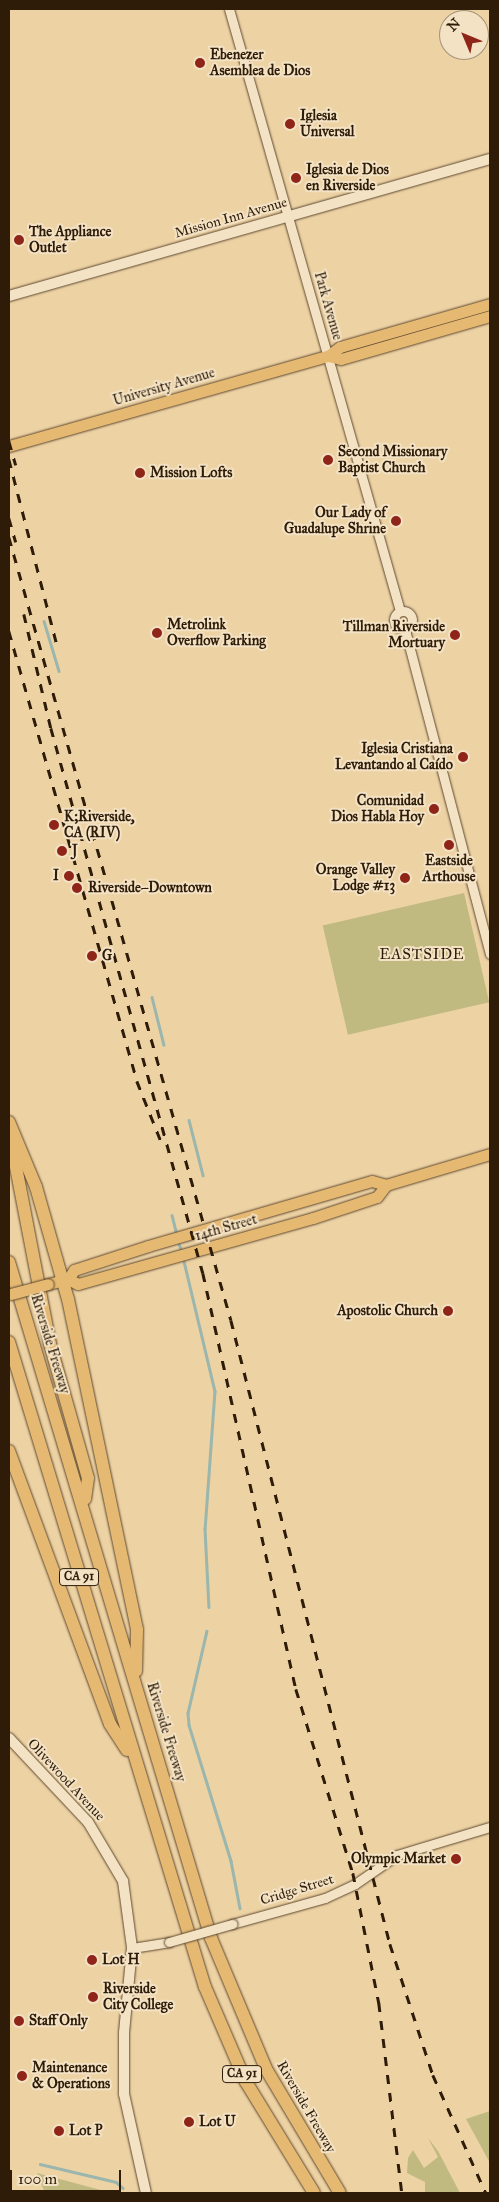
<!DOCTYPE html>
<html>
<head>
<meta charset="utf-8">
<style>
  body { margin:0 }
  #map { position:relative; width:499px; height:2202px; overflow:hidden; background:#edd2a4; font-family:"IM FELL Great Primer",serif }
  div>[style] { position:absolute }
  .green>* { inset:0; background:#c0b980; transform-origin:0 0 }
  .stream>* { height:2.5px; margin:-1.25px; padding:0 1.25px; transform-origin:1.25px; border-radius:1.25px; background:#9ab6ad }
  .roads { filter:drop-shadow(0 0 1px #5e492f) drop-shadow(0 0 1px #5e492f) }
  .tertiary>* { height:9px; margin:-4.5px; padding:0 4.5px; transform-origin:4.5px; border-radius:4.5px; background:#f3e2c4 }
  .tertiary>.ring { margin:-4.5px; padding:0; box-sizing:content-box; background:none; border:9px solid #f3e2c4; border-radius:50% }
  .secondary>* { height:10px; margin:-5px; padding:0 5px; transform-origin:5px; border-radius:5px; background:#f3e2c4 }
  .primary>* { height:11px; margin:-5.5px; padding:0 5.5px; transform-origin:5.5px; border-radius:5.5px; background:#e6b972 }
  .motorway>* { height:12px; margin:-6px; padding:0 6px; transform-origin:6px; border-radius:6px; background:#e6b972 }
  .rail>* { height:2.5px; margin-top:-1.25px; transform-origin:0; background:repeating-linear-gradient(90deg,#2e1b08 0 9px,transparent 0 18px) }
  .bridges { filter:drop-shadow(0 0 1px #5e492f) drop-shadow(0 0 1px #5e492f) }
  .tertiary-bridge>* { height:9px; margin:-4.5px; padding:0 4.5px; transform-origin:4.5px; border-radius:4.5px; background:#f3e2c4 }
  .primary-bridge>* { height:11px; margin:-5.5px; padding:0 5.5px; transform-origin:5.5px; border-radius:5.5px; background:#e6b972 }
  .dots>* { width:14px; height:14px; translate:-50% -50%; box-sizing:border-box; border:2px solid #f3e2c4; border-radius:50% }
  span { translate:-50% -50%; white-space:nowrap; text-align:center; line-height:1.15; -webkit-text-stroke:4px #f3e2c4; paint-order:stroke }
  .shield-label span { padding:1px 4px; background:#f3e2c4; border:1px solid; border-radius:4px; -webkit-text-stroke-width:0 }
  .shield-label { font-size:12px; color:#2e1b08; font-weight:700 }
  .poi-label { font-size:14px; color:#2e1b08; font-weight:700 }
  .left { translate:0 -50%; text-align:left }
  .right { translate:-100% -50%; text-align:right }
  .street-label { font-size:14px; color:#2e1b08 }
  .neighbourhood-label { font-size:15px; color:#2e1b08; letter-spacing:1px }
  .frame { position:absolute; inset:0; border:10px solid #2e1b08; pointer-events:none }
  .north { position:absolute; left:439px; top:10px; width:50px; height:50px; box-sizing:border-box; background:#f3e2c4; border:1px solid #a49279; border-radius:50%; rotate:315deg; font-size:14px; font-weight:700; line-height:20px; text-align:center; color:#2e1b08 }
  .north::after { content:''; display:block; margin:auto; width:18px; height:22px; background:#8f2418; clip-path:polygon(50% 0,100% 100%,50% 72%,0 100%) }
  .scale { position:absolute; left:10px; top:2170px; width:111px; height:22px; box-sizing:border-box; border:2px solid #2e1b08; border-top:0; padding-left:6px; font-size:15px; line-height:18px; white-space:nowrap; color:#2e1b08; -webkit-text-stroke:4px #f3e2c4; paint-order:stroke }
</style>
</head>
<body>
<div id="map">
  <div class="green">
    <i style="left:464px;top:893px;width:112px;height:145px;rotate:77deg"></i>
    <i style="clip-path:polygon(490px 2111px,490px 2163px,466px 2119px)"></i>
    <i style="clip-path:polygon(428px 2138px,438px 2151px,460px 2193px,425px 2193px,425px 2182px,407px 2173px,408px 2158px,413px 2150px,424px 2168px,438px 2157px)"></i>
    <i style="clip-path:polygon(37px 2173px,112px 2193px,45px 2193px)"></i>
  </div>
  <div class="stream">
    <i style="left:44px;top:621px;width:52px;rotate:73.3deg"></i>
    <i style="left:152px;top:997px;width:49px;rotate:76deg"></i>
    <i style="left:189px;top:1120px;width:57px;rotate:75.7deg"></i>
    <i style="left:172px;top:1215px;width:21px;rotate:76deg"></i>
    <i style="left:178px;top:1241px;width:12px;rotate:70deg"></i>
    <i style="left:183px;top:1257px;width:138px;rotate:76.6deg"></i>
    <i style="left:215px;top:1391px;width:138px;rotate:94.1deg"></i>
    <i style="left:205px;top:1529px;width:78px;rotate:87.1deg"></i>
    <i style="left:207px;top:1631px;width:84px;rotate:103deg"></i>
    <i style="left:188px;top:1713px;width:12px;rotate:85deg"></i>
    <i style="left:189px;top:1725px;width:142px;rotate:72.8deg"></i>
    <i style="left:231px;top:1861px;width:48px;rotate:79.2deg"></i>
    <i style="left:40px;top:2164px;width:78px;rotate:13.3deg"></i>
    <i style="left:116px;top:2182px;width:9px;rotate:41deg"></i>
  </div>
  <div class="roads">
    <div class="tertiary">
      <i style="left:229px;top:9px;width:626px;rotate:74.14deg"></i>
      <i class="ring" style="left:394px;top:611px;width:9px;height:9px"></i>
      <i style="left:405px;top:630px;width:335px;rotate:75.3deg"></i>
      <i style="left:232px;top:1924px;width:97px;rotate:-15.6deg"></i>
      <i style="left:325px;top:1898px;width:33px;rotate:-25deg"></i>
      <i style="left:355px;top:1884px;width:51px;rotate:-34.6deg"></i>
      <i style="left:397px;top:1855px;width:97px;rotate:-16.8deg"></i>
      <i style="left:132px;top:1948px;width:37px;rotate:-9deg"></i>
    </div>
    <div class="secondary">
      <i style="left:9px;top:296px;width:500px;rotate:-15.9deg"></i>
      <i style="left:9px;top:1738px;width:115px;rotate:46.8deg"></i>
      <i style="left:88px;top:1822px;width:69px;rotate:59.3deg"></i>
      <i style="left:123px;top:1881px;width:68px;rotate:82.3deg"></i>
      <i style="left:132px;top:1948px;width:85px;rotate:95.4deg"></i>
      <i style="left:124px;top:2033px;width:61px;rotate:90deg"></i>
      <i style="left:124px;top:2094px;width:101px;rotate:77.5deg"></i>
    </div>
    <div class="primary">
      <i style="left:328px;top:356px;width:13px;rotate:13deg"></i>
      <i style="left:341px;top:359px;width:155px;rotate:-16.1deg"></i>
      <i style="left:9px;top:446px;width:331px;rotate:-15.8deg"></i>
      <i style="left:328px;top:356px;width:15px;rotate:-37deg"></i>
      <i style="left:340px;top:347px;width:156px;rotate:-16deg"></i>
      <i style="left:68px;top:1279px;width:11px;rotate:27deg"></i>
      <i style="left:78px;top:1284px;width:244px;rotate:-15.7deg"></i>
      <i style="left:313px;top:1218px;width:67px;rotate:-18.2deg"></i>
      <i style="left:377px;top:1197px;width:15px;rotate:-53deg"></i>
      <i style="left:48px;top:1284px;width:21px;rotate:-14deg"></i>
      <i style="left:68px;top:1279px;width:11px;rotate:-56deg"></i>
      <i style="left:74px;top:1270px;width:78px;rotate:-18deg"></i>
      <i style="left:148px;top:1246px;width:233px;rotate:-16.2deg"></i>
      <i style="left:372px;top:1181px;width:15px;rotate:16deg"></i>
      <i style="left:386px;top:1185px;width:109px;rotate:-16.6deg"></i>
    </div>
    <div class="motorway">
      <i style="left:9px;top:1122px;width:70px;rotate:67.4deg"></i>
      <i style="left:36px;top:1187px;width:116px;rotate:74.1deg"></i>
      <i style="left:68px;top:1299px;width:338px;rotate:78.2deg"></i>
      <i style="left:137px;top:1630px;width:41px;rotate:91.4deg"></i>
      <i style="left:11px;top:1141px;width:207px;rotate:79.1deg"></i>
      <i style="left:50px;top:1344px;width:139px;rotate:74.2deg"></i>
      <i style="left:88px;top:1478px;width:21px;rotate:98deg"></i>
      <i style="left:9px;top:1262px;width:706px;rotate:73.36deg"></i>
      <i style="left:211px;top:1938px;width:142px;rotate:67.2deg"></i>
      <i style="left:266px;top:2069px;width:144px;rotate:59.2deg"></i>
      <i style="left:9px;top:1342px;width:674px;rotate:73.1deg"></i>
      <i style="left:205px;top:1987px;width:103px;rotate:66.7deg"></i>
      <i style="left:246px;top:2082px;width:130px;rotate:58.5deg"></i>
      <i style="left:9px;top:1451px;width:291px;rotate:69.7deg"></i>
      <i style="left:110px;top:1724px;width:31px;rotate:57deg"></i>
    </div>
  </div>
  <div class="rail">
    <i style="left:9px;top:441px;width:25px;rotate:74deg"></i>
    <i style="left:9px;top:459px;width:195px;rotate:75.5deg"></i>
    <i style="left:9px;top:518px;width:25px;rotate:74deg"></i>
    <i style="left:9px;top:537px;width:814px;rotate:74.17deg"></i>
    <i style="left:231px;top:1320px;width:644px;rotate:75.7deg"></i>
    <i style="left:390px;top:1944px;width:138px;rotate:71.8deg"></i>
    <i style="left:433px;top:2075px;width:129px;rotate:65.8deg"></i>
    <i style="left:24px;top:614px;width:117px;rotate:76.7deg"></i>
    <i style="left:51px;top:728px;width:566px;rotate:74.42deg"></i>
    <i style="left:203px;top:1273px;width:426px;rotate:77.4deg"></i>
    <i style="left:296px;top:1689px;width:193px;rotate:72.8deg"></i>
    <i style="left:353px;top:1873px;width:133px;rotate:78.7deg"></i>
    <i style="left:379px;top:2003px;width:191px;rotate:83.1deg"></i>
    <i style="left:9px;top:631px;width:468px;rotate:74.1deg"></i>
    <i style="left:137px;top:1081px;width:65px;rotate:68.2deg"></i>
  </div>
  <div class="bridges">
    <div class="tertiary-bridge">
      <i style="left:169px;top:1942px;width:66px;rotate:-15.9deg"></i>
    </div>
    <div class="primary-bridge">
      <i style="left:11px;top:1294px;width:38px;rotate:-15deg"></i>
    </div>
  </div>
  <div class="dots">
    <i style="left:200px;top:63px;background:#8f2418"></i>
    <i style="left:290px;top:124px;background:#8f2418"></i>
    <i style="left:296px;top:178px;background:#8f2418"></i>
    <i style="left:19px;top:240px;background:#8f2418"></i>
    <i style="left:328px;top:460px;background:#8f2418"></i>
    <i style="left:140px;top:473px;background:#8f2418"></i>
    <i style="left:396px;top:521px;background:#8f2418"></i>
    <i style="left:157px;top:633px;background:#8f2418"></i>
    <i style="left:455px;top:635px;background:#8f2418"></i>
    <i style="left:463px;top:757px;background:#8f2418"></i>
    <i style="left:434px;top:809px;background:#8f2418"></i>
    <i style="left:54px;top:825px;background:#8f2418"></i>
    <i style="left:449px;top:845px;background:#8f2418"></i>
    <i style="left:62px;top:851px;background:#8f2418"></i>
    <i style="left:69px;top:876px;background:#8f2418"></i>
    <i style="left:405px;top:878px;background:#8f2418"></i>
    <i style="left:77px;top:888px;background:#8f2418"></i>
    <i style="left:92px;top:956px;background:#8f2418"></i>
    <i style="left:448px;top:1311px;background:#8f2418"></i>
    <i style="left:456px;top:1859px;background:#8f2418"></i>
    <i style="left:92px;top:1960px;background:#8f2418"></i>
    <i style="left:93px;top:1997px;background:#8f2418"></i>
    <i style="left:19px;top:2021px;background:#8f2418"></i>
    <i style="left:22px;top:2076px;background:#8f2418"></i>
    <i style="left:189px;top:2122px;background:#8f2418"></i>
    <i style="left:59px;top:2131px;background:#8f2418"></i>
  </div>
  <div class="shield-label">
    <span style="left:79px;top:1577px">CA 91</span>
    <span style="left:242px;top:2074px">CA 91</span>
  </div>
  <div class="poi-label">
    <span class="left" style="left:210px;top:63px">Ebenezer<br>Asemblea de Dios</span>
    <span class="left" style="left:300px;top:124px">Iglesia<br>Universal</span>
    <span class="left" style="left:306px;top:178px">Iglesia de Dios<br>en Riverside</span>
    <span class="left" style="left:29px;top:240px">The Appliance<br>Outlet</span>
    <span class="left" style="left:338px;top:460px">Second Missionary<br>Baptist Church</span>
    <span class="left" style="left:150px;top:473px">Mission Lofts</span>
    <span class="right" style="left:386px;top:521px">Our Lady of<br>Guadalupe Shrine</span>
    <span class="left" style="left:167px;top:633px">Metrolink<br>Overflow Parking</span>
    <span class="right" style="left:445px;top:635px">Tillman Riverside<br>Mortuary</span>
    <span class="right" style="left:453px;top:757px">Iglesia Cristiana<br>Levantando al Caído</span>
    <span class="right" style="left:424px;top:809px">Comunidad<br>Dios Habla Hoy</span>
    <span class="left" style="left:64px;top:825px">K;Riverside,<br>CA (RIV)</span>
    <span class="left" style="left:72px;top:851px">J</span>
    <span style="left:449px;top:869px">Eastside<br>Arthouse</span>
    <span class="right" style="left:395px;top:878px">Orange Valley<br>Lodge #13</span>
    <span class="right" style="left:59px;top:876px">I</span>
    <span class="left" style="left:88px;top:888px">Riverside–Downtown</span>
    <span class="left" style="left:102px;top:956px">G</span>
    <span class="right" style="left:438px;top:1311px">Apostolic Church</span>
    <span class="right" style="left:446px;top:1859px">Olympic Market</span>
    <span class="left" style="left:102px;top:1960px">Lot H</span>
    <span class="left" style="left:103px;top:1997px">Riverside<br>City College</span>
    <span class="left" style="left:29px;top:2021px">Staff Only</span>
    <span class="left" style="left:32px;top:2076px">Maintenance<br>&amp; Operations</span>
    <span class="left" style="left:199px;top:2122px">Lot U</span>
    <span class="left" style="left:69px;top:2131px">Lot P</span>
  </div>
  <div class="street-label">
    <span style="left:231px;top:218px;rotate:-16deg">Mission Inn Avenue</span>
    <span style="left:328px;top:306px;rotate:74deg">Park Avenue</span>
    <span style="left:164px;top:387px;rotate:-16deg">University Avenue</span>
    <span style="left:226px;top:1228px;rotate:-16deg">14th Street</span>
    <span style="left:50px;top:1344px;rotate:73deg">Riverside Freeway</span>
    <span style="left:166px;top:1732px;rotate:73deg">Riverside Freeway</span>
    <span style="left:66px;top:1780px;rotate:47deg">Olivewood Avenue</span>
    <span style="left:297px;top:1890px;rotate:-17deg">Cridge Street</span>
    <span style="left:306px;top:2107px;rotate:60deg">Riverside Freeway</span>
  </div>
  <div class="neighbourhood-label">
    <span style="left:422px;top:955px">EASTSIDE</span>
  </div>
  <div class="frame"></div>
  <div class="north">N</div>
  <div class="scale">100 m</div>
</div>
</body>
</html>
